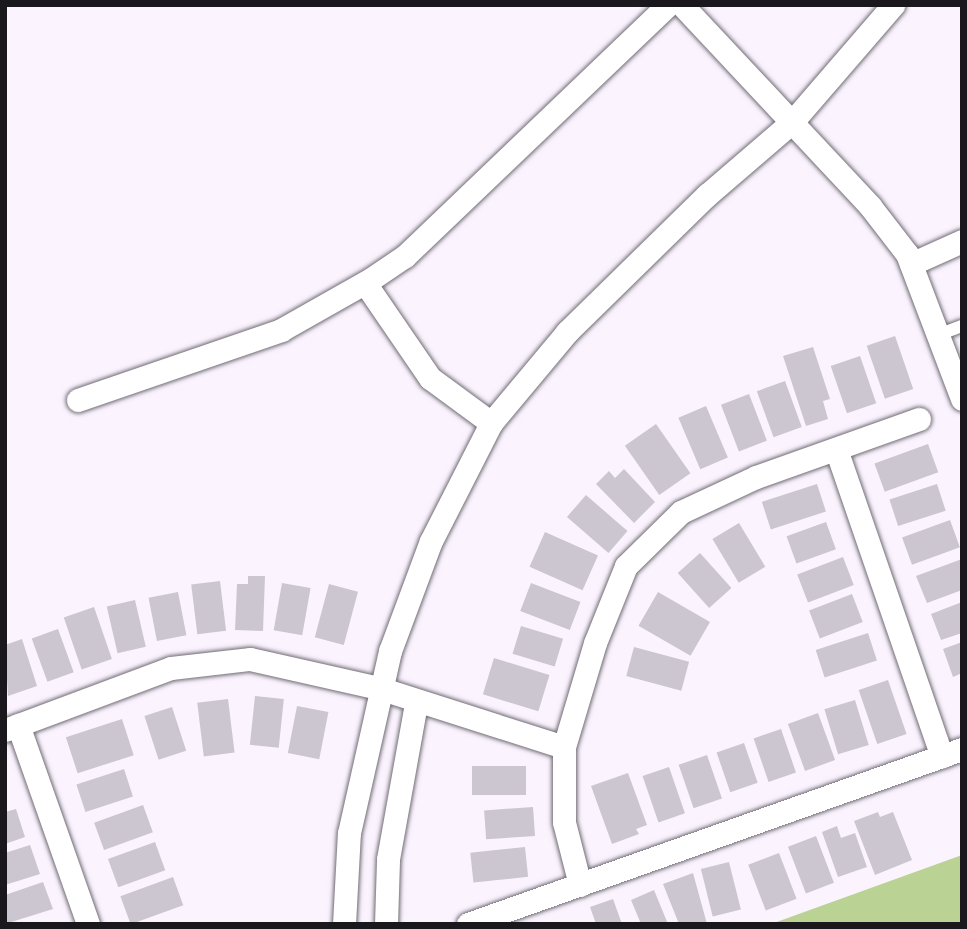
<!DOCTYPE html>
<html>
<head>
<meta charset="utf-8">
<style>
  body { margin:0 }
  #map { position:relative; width:967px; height:929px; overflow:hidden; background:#fbf4ff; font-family:Poppins,sans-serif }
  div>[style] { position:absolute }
  .green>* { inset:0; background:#bad395 }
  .building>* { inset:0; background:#ccc6d0; transform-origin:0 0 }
  .roads { filter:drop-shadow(0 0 2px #706b74) drop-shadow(0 0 2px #706b74) }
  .lane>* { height:12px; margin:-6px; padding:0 6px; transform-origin:6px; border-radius:6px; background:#fff }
  .street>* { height:23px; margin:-11.5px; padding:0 11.5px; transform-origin:11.5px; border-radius:11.5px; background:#fff }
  span { translate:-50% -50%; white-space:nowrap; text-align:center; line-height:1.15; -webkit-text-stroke:5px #fff; paint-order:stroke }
  .frame { position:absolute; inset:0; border:7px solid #1a181c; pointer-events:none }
</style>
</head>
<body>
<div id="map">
  <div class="green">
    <i style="clip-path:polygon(962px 855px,962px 924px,771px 924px)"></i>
  </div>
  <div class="building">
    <i style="left:895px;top:336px;width:56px;height:30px;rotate:71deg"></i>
    <i style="clip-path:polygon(813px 347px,830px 399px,823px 401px,828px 419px,806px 426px,783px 356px)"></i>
    <i style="left:860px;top:356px;width:50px;height:31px;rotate:71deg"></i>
    <i style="left:785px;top:381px;width:49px;height:30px;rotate:70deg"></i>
    <i style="left:749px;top:394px;width:50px;height:30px;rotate:69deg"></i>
    <i style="left:706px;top:406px;width:56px;height:30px;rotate:67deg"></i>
    <i style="left:656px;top:424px;width:60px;height:38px;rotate:55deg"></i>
    <i style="left:928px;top:444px;width:30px;height:57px;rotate:70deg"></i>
    <i style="clip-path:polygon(624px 469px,655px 502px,634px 523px,596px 484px,609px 471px,615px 478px)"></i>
    <i style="left:817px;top:484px;width:29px;height:58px;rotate:72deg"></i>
    <i style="left:937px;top:484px;width:28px;height:50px;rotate:72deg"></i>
    <i style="left:586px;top:495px;width:55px;height:29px;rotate:41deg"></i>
    <i style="left:950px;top:520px;width:29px;height:51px;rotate:70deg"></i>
    <i style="left:826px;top:522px;width:29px;height:42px;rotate:70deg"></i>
    <i style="left:739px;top:523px;width:51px;height:31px;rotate:59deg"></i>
    <i style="left:545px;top:532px;width:58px;height:38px;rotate:24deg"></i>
    <i style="left:700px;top:553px;width:47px;height:30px;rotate:48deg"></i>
    <i style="left:843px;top:557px;width:30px;height:49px;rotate:69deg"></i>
    <i style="clip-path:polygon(962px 559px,962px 590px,927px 603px,916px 576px)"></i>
    <i style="clip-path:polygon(248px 576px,265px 576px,263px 631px,235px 630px,237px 584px,248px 584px)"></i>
    <i style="left:220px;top:581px;width:50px;height:29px;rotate:83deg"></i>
    <i style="left:282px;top:583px;width:29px;height:48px;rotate:10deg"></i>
    <i style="left:531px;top:583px;width:53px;height:30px;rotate:21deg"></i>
    <i style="left:329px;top:584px;width:30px;height:55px;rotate:15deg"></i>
    <i style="left:178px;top:592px;width:44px;height:30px;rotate:79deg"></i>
    <i style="left:658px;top:592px;width:60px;height:39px;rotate:30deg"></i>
    <i style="left:852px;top:594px;width:30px;height:46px;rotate:69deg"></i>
    <i style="left:135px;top:600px;width:48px;height:29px;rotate:77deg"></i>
    <i style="clip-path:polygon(962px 602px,962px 633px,941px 640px,931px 614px)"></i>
    <i style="left:94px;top:607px;width:55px;height:32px;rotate:71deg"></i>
    <i style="left:521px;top:626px;width:44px;height:29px;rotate:17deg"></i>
    <i style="left:58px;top:629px;width:46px;height:28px;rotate:70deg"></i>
    <i style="left:868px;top:633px;width:29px;height:55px;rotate:72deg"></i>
    <i style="clip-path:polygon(22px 639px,37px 686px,8px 696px,5px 645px)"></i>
    <i style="clip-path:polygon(962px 642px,962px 673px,953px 677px,943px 649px)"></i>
    <i style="left:634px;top:647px;width:57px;height:30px;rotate:15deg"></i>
    <i style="left:494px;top:658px;width:58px;height:38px;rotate:17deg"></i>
    <i style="left:888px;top:680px;width:57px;height:31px;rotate:71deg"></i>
    <i style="left:255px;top:696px;width:29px;height:49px;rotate:6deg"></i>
    <i style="left:228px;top:699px;width:54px;height:31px;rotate:83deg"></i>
    <i style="left:855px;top:700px;width:47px;height:32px;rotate:73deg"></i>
    <i style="left:297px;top:706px;width:32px;height:48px;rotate:11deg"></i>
    <i style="left:172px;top:707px;width:46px;height:29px;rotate:72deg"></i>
    <i style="left:818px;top:713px;width:50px;height:32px;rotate:70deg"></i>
    <i style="left:122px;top:719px;width:38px;height:59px;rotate:72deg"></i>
    <i style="left:781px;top:729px;width:46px;height:29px;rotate:71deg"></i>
    <i style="left:744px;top:743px;width:42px;height:29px;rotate:71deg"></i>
    <i style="left:707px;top:755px;width:46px;height:30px;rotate:71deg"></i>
    <i style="left:526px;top:766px;width:29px;height:54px;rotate:90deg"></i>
    <i style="left:669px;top:767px;width:49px;height:28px;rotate:71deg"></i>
    <i style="left:124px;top:769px;width:29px;height:50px;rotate:72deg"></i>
    <i style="clip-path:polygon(628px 773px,647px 825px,636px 829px,639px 834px,612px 844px,591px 786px)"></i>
    <i style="left:143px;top:805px;width:29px;height:52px;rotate:70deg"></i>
    <i style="left:533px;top:807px;width:29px;height:49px;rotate:86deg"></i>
    <i style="clip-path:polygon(16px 809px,25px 837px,5px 844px,5px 812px)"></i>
    <i style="clip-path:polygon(878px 812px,880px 817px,893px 812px,912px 860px,875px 875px,854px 821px)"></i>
    <i style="clip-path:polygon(837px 826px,841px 838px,855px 833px,867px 867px,838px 877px,822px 832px)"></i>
    <i style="left:816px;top:836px;width:50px;height:30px;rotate:69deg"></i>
    <i style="left:155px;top:842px;width:30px;height:50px;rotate:70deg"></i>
    <i style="clip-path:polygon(30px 845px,40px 874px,5px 885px,5px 853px)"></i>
    <i style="left:525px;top:847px;width:30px;height:55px;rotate:84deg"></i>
    <i style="left:779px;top:853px;width:49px;height:33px;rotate:69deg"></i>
    <i style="left:729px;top:862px;width:49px;height:29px;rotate:76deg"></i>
    <i style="clip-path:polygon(693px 873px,707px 924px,679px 924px,663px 884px)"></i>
    <i style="left:173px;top:877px;width:30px;height:56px;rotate:70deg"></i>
    <i style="clip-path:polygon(43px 882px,53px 909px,5px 924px,5px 895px)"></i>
    <i style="clip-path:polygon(654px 890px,668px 924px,641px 924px,631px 900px)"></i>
    <i style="clip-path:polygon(613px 899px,622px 924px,596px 924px,590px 907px)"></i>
  </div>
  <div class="roads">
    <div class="lane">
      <i style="left:938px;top:335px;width:26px;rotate:-21deg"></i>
    </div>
    <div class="street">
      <i style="left:682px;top:5px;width:275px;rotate:46.9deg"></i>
      <i style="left:870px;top:206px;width:61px;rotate:52.4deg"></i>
      <i style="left:907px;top:254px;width:155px;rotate:69.2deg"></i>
      <i style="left:911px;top:264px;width:56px;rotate:-24.3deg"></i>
      <i style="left:365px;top:283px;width:115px;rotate:55.6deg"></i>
      <i style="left:430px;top:378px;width:76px;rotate:36.4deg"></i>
      <i style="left:78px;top:400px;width:215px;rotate:-19deg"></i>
      <i style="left:281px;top:330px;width:103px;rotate:-29.5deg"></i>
      <i style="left:371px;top:279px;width:41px;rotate:-34.1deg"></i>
      <i style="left:405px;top:256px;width:364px;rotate:-43.7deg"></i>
      <i style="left:836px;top:449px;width:325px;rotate:71deg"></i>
      <i style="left:18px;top:725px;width:211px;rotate:70.6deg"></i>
      <i style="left:5px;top:730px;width:177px;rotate:-20.5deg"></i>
      <i style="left:171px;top:668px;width:80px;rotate:-6.5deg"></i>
      <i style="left:250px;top:659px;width:132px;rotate:12.7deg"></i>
      <i style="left:379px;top:688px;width:194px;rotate:17.7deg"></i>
      <i style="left:580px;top:885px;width:65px;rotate:-104.3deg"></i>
      <i style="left:564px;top:822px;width:75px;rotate:-90deg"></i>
      <i style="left:564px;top:747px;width:109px;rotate:-73.4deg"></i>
      <i style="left:595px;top:643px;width:83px;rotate:-68.1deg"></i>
      <i style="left:626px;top:566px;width:77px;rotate:-44.5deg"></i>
      <i style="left:681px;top:512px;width:83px;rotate:-25deg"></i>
      <i style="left:756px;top:477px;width:173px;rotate:-19.6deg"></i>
      <i style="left:344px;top:924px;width:91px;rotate:-86.9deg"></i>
      <i style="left:349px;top:833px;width:187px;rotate:-77.3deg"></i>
      <i style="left:390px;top:651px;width:117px;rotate:-69.6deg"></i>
      <i style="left:431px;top:541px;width:132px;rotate:-63deg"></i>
      <i style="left:491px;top:423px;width:119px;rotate:-50.1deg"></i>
      <i style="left:567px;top:332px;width:196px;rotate:-44.4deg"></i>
      <i style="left:707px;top:195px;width:112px;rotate:-40.7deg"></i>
      <i style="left:792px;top:122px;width:155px;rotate:-49.2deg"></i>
      <i style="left:386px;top:924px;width:65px;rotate:-88.2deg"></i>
      <i style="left:388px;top:859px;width:158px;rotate:-79.8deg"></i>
      <i style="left:468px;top:924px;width:524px;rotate:-19.51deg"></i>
    </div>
  </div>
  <div class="frame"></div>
</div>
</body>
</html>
